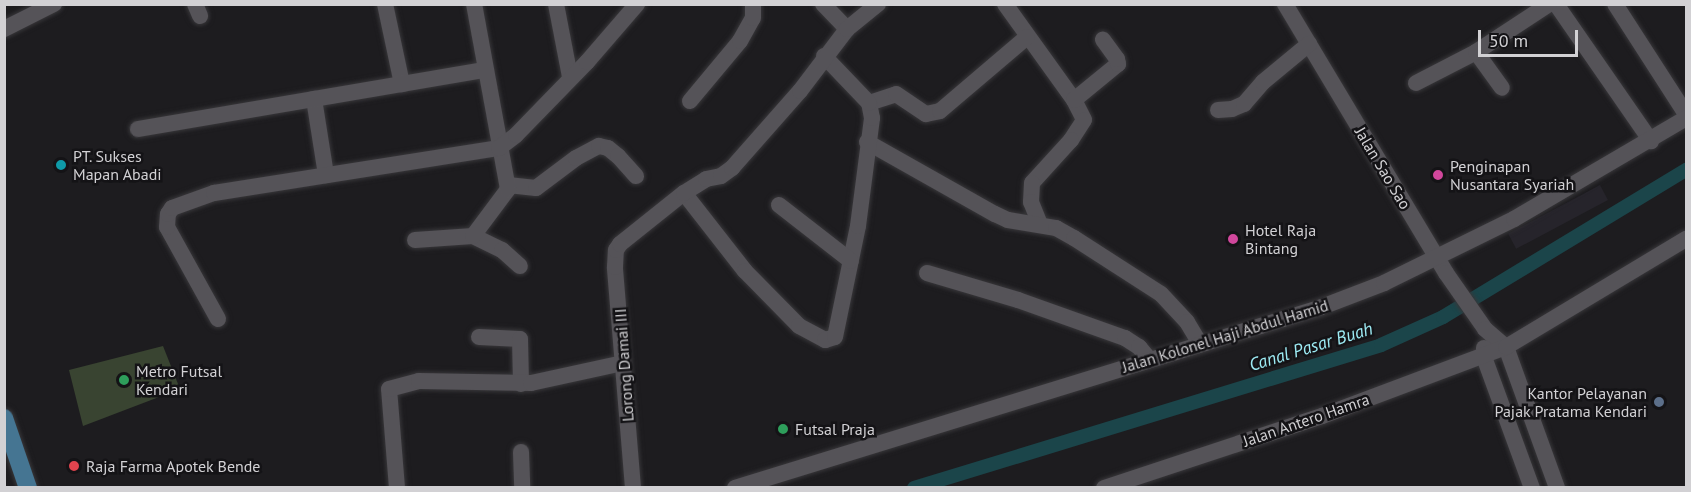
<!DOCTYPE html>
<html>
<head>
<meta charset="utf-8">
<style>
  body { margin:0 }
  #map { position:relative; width:1691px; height:492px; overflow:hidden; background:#1d1c1f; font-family:"PT Sans",sans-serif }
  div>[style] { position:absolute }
  .built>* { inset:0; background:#26242b; transform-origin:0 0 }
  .green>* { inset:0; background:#394431 }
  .canal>* { height:14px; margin:-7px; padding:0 7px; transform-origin:7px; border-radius:7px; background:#1b454a }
  .roads { filter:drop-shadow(0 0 2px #38373a) drop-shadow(0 0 2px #38373a) }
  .minor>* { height:16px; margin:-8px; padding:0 8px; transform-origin:8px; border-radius:8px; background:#555358 }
  .major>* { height:18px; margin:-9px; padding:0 9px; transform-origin:9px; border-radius:9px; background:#457592 }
  .dots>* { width:16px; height:16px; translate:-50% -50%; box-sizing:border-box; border:3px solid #141316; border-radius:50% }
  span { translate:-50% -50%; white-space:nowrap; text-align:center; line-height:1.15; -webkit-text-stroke:5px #141316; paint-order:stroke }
  .poi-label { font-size:16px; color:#d2d1d4 }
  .left { translate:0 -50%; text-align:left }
  .right { translate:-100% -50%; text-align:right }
  .street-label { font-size:16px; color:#d2d1d4 }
  .water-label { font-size:18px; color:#9debf4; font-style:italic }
  .frame { position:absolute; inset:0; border:6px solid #d2d1d4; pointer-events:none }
  .scale { position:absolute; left:1478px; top:30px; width:100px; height:27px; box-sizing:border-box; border:3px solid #d2d1d4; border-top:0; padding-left:8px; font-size:18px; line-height:21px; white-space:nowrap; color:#d2d1d4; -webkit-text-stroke:4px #141316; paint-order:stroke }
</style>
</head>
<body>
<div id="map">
  <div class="built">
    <i style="left:1600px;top:185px;width:17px;height:104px;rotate:62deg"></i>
  </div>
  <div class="green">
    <i style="clip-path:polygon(163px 346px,180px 389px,83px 426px,69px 370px)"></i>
  </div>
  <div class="canal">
    <i style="left:914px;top:488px;width:488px;rotate:-17deg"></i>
    <i style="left:1381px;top:345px;width:68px;rotate:-24.3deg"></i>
    <i style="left:1443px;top:317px;width:284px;rotate:-31.2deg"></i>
  </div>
  <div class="roads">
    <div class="minor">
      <i style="left:195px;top:4px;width:13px;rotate:67deg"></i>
      <i style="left:385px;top:4px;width:82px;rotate:78deg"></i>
      <i style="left:556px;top:4px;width:74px;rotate:79.1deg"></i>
      <i style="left:823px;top:4px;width:35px;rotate:46deg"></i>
      <i style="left:1005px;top:4px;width:118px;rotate:54.3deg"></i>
      <i style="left:1074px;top:100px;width:22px;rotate:63deg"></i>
      <i style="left:1084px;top:120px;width:24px;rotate:123deg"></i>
      <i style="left:1071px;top:140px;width:58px;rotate:132.2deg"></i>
      <i style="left:1032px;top:183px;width:19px;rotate:93deg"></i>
      <i style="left:1031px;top:202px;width:24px;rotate:68deg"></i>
      <i style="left:1285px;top:4px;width:313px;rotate:59.1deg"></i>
      <i style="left:1446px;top:273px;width:68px;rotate:55.1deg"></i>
      <i style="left:1485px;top:329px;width:28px;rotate:41deg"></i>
      <i style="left:1506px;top:347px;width:150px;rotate:70.1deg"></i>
      <i style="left:1556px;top:4px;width:167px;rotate:55.3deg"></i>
      <i style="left:1615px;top:4px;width:131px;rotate:57.2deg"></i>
      <i style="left:4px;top:29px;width:56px;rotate:-26.6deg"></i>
      <i style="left:1476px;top:52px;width:44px;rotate:54.2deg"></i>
      <i style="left:1416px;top:83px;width:68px;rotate:-27.3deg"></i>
      <i style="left:1476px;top:52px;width:87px;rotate:-33.3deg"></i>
      <i style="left:314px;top:99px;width:77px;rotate:81deg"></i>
      <i style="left:1074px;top:100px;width:57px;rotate:-39.3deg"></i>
      <i style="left:1118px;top:64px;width:5px;rotate:-101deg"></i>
      <i style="left:1117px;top:59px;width:24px;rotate:-126deg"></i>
      <i style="left:690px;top:101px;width:78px;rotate:-50.2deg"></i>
      <i style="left:740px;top:41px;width:26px;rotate:-61deg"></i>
      <i style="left:753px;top:18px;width:14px;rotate:-90deg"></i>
      <i style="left:869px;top:103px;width:28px;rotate:-18deg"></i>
      <i style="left:896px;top:94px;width:36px;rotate:34deg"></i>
      <i style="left:926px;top:114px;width:14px;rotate:-12deg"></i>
      <i style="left:940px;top:111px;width:114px;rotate:-40.4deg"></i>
      <i style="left:1218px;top:110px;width:14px;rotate:-4deg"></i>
      <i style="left:1232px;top:109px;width:13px;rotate:-23deg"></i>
      <i style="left:1244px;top:104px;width:29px;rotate:-49deg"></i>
      <i style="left:1263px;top:82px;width:60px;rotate:-39.6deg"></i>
      <i style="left:138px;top:129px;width:351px;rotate:-9.7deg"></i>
      <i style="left:867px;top:142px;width:147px;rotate:29.4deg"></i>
      <i style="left:995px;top:214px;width:14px;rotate:25deg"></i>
      <i style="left:1008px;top:220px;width:49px;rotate:9.5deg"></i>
      <i style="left:1056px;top:228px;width:21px;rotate:29deg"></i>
      <i style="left:1074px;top:238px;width:103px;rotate:32.8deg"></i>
      <i style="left:1161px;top:294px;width:38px;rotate:47deg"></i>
      <i style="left:1187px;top:322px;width:26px;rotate:59deg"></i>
      <i style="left:508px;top:185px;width:28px;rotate:6deg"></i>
      <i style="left:536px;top:188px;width:50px;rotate:-36.9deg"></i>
      <i style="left:576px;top:158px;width:26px;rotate:-28deg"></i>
      <i style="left:599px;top:146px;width:9px;rotate:13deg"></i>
      <i style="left:608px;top:148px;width:13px;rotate:39deg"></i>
      <i style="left:618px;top:156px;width:27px;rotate:48deg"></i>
      <i style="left:684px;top:193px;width:99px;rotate:52deg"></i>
      <i style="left:745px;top:271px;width:77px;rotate:45.5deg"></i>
      <i style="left:799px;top:326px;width:30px;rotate:28deg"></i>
      <i style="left:825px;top:340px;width:10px;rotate:-17deg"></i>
      <i style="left:835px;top:337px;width:113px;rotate:-78.3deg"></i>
      <i style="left:858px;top:226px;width:109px;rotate:-82.6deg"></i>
      <i style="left:872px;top:118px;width:15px;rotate:-101deg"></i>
      <i style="left:869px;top:103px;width:65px;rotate:-133.8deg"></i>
      <i style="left:779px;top:205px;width:91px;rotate:37.9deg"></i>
      <i style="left:473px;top:236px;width:32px;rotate:26deg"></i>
      <i style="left:502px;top:250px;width:24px;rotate:42deg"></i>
      <i style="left:415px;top:240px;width:58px;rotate:-3.9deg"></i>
      <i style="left:473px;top:236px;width:59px;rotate:-53.3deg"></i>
      <i style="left:508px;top:189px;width:188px;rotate:-100.4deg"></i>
      <i style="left:927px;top:273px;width:95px;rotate:16.5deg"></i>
      <i style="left:1018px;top:300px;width:114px;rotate:19.6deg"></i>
      <i style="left:1125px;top:338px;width:17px;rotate:33deg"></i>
      <i style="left:1139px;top:347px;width:16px;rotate:50deg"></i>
      <i style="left:218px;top:319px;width:105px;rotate:-119deg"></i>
      <i style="left:167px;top:227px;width:13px;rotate:-86deg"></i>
      <i style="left:168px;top:214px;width:7px;rotate:-56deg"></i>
      <i style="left:172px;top:208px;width:45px;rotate:-19.7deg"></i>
      <i style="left:214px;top:193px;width:289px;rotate:-9deg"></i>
      <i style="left:499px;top:148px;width:21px;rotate:-37deg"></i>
      <i style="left:516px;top:135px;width:102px;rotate:-45.8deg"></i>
      <i style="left:587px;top:62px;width:77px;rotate:-49.2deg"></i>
      <i style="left:479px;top:337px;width:41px;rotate:2.8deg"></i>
      <i style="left:520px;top:339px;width:45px;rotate:88.7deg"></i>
      <i style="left:1484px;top:348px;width:9px;rotate:90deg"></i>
      <i style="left:1484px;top:357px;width:140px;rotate:69.9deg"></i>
      <i style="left:521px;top:452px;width:36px;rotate:88deg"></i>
      <i style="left:397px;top:488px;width:99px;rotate:-94.6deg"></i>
      <i style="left:389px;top:389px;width:31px;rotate:-15deg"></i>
      <i style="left:419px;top:381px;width:112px;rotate:1deg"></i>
      <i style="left:531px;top:383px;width:94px;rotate:-12.3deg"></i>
      <i style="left:633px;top:488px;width:222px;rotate:-94.7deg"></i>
      <i style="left:615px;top:267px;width:17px;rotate:-87deg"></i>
      <i style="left:616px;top:250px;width:7px;rotate:-56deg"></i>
      <i style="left:620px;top:244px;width:82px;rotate:-38.6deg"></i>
      <i style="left:684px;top:193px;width:26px;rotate:-32deg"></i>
      <i style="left:706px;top:179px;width:15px;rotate:-11deg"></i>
      <i style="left:721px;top:176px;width:14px;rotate:-36deg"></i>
      <i style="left:732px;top:168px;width:103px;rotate:-48.6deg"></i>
      <i style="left:800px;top:91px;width:78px;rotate:-52.8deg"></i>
      <i style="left:847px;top:29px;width:40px;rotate:-39deg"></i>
      <i style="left:735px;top:488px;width:611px;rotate:-17.13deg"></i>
      <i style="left:1319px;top:308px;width:70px;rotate:-21deg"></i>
      <i style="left:1384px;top:283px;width:145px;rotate:-26.2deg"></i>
      <i style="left:1514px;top:219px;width:199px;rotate:-30.4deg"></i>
      <i style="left:1104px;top:488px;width:230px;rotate:-18.3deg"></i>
      <i style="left:1322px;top:416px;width:197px;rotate:-20.6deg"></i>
      <i style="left:1506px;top:347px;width:210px;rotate:-31deg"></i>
    </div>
    <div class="major">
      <i style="left:4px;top:418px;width:74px;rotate:71.1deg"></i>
    </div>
  </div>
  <div class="dots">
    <i style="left:61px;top:165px;background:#0f9aa8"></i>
    <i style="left:1438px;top:175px;background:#d1479c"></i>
    <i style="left:1233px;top:239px;background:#d1479c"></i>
    <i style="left:124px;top:380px;background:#2e9e5b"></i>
    <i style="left:1659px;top:402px;background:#5c6f8a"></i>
    <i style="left:783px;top:429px;background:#2e9e5b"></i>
    <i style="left:74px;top:466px;background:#e0444e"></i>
  </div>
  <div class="poi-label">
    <span class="left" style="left:73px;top:165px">PT. Sukses<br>Mapan Abadi</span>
    <span class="left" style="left:1450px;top:175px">Penginapan<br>Nusantara Syariah</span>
    <span class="left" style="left:1245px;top:239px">Hotel Raja<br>Bintang</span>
    <span class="left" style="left:136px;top:380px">Metro Futsal<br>Kendari</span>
    <span class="right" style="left:1647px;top:402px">Kantor Pelayanan<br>Pajak Pratama Kendari</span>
    <span class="left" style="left:795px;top:429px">Futsal Praja</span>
    <span class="left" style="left:86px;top:466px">Raja Farma Apotek Bende</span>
  </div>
  <div class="street-label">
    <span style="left:1383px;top:168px;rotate:59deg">Jalan Sao Sao</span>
    <span style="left:1225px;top:336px;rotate:-17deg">Jalan Kolonel Haji Abdul Hamid</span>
    <span style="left:624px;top:365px;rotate:-94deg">Lorong Damai III</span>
    <span style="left:1306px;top:420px;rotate:-19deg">Jalan Antero Hamra</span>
  </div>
  <div class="water-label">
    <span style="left:1311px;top:347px;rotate:-17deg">Canal Pasar Buah</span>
  </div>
  <div class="frame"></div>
  <div class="scale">50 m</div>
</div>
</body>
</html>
